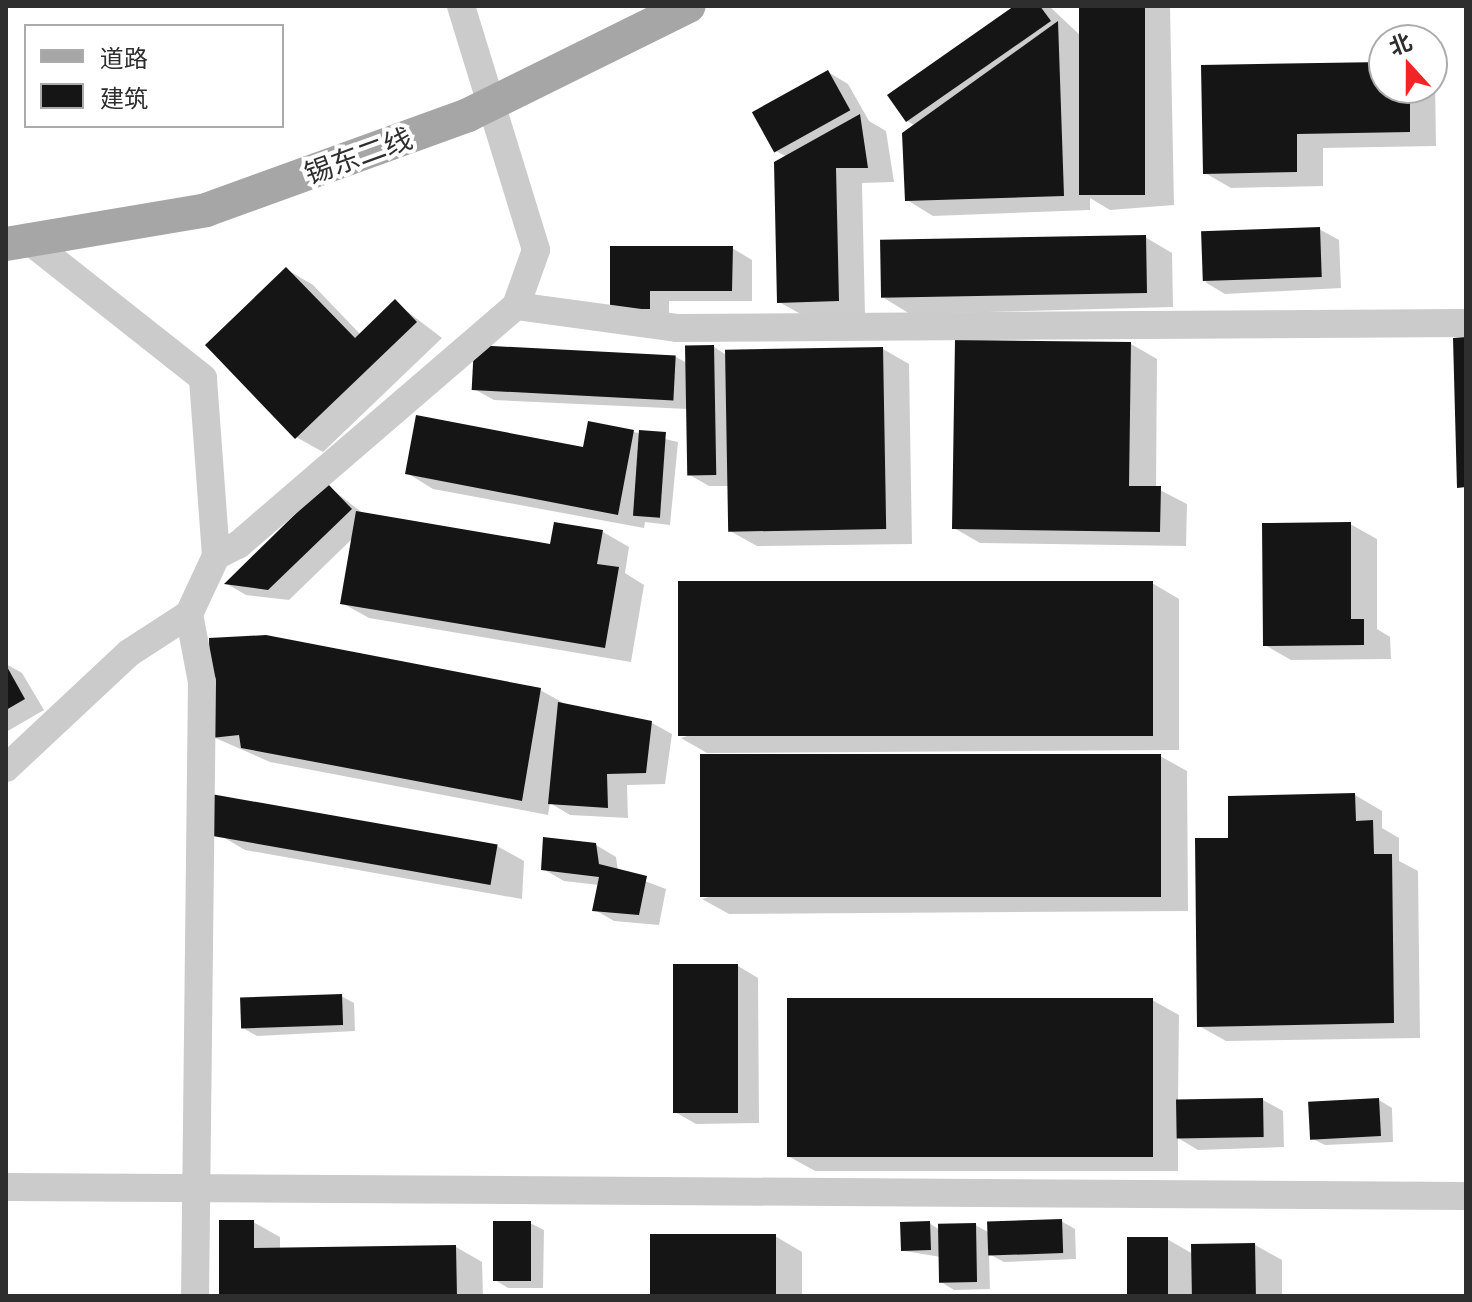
<!DOCTYPE html>
<html>
<head>
<meta charset="utf-8">
<style>
  body { margin:0 }
  #map { position:relative; width:1472px; height:1302px; overflow:hidden; background:#fff; font-family:"Open Sans","Noto Sans SC",sans-serif }
  div>[style] { position:absolute }
  .shadow>* { inset:0; background:#0003 }
  .building>* { inset:0; background:#151515; transform-origin:0 0 }
  .minor>* { height:28px; margin:-14px; padding:0 14px; transform-origin:14px; border-radius:14px; background:#cbcbcb }
  .major>* { height:34px; margin:-17px; padding:0 17px; transform-origin:17px; border-radius:17px; background:#a6a6a6 }
  span { translate:-50% -50%; white-space:nowrap; text-align:center; line-height:1.15; -webkit-text-stroke:8px #fff; paint-order:stroke }
  .street-label { font-size:28px; color:#2e2e2e }
  .frame { position:absolute; inset:0; border:8px solid #2e2e2e; pointer-events:none }
  .legend { position:absolute; left:24px; top:24px; width:260px; height:104px; box-sizing:border-box; background:#fff; border:2px solid #ababab; margin:0; padding:10px 14px; list-style:none; font-size:24px; color:#2e2e2e }
  .legend li { display:flex; align-items:center; gap:16px; height:40px }
  .legend b { width:40px; border:2px solid #ababab }
  .north { position:absolute; left:1368px; top:24px; width:80px; height:80px; box-sizing:border-box; background:#fff; border:2px solid #ababab; border-radius:50%; rotate:339deg; font-size:22px; font-weight:700; line-height:32px; text-align:center; color:#2e2e2e }
  .north::after { content:''; display:block; margin:auto; width:28px; height:36px; background:#f22427; clip-path:polygon(50% 0,100% 100%,50% 72%,0 100%) }
</style>
</head>
<body>
<div id="map">
  <div class="shadow">
    <i style="clip-path:polygon(1017px 6px,1049px 6px,1082px 37px,1081px 6px,1170px 6px,1174px 205px,1110px 210px,1090px 198px,1090px 210px,933px 216px,907px 200px,916px 126px,907px 121px)"></i>
    <i style="clip-path:polygon(1384px 64px,1384px 88px,1432px 88px,1435px 79px,1436px 146px,1323px 148px,1323px 186px,1231px 188px,1205px 173px)"></i>
    <i style="clip-path:polygon(828px 72px,848px 84px,869px 121px,886px 131px,894px 182px,862px 183px,865px 315px,806px 317px,779px 302px,787px 157px,776px 151px)"></i>
    <i style="clip-path:polygon(1319px 229px,1339px 240px,1341px 288px,1225px 294px,1205px 282px)"></i>
    <i style="clip-path:polygon(1145px 237px,1172px 253px,1173px 307px,910px 314px,884px 298px)"></i>
    <i style="clip-path:polygon(612px 248px,732px 248px,752px 260px,752px 301px,669px 301px,669px 319px,632px 319px)"></i>
    <i style="clip-path:polygon(286px 269px,313px 285px,361px 335px,395px 302px,442px 338px,323px 452px,296px 437px)"></i>
    <i style="clip-path:polygon(1131px 344px,1157px 359px,1156px 488px,1187px 504px,1186px 546px,980px 543px,954px 528px)"></i>
    <i style="clip-path:polygon(714px 347px,728px 356px,883px 349px,909px 364px,912px 544px,757px 546px,730px 531px,729px 486px,709px 486px,688px 474px,688px 409px,494px 400px,474px 389px,676px 357px,687px 363px)"></i>
    <i style="clip-path:polygon(634px 432px,678px 442px,670px 525px,645px 522px,644px 528px,433px 489px,407px 473px,585px 449px)"></i>
    <i style="clip-path:polygon(328px 486px,365px 515px,552px 546px,603px 532px,629px 547px,625px 573px,644px 585px,631px 662px,369px 618px,342px 603px,353px 538px,289px 600px,246px 595px,227px 584px)"></i>
    <i style="clip-path:polygon(1350px 524px,1377px 539px,1377px 629px,1390px 637px,1391px 659px,1291px 660px,1265px 645px)"></i>
    <i style="clip-path:polygon(1152px 583px,1179px 599px,1179px 750px,707px 753px,681px 738px)"></i>
    <i style="clip-path:polygon(6px 664px,22px 673px,44px 710px,6px 732px)"></i>
    <i style="clip-path:polygon(540px 690px,567px 705px,652px 723px,672px 734px,665px 784px,627px 785px,628px 818px,570px 815px,550px 803px,548px 815px,270px 762px,213px 737px)"></i>
    <i style="clip-path:polygon(1160px 756px,1187px 771px,1188px 911px,729px 914px,702px 899px)"></i>
    <i style="clip-path:polygon(1355px 795px,1382px 811px,1382px 828px,1399px 838px,1399px 861px,1418px 871px,1420px 1038px,1226px 1041px,1199px 1026px,1230px 840px)"></i>
    <i style="clip-path:polygon(218px 834px,497px 846px,524px 861px,522px 899px,245px 850px)"></i>
    <i style="clip-path:polygon(596px 845px,616px 857px,618px 871px,666px 889px,659px 925px,614px 921px,595px 910px,599px 885px,564px 881px,543px 869px)"></i>
    <i style="clip-path:polygon(738px 966px,758px 978px,759px 1123px,696px 1124px,675px 1112px)"></i>
    <i style="clip-path:polygon(341px 996px,354px 1003px,355px 1031px,257px 1036px,243px 1028px)"></i>
    <i style="clip-path:polygon(1152px 1000px,1179px 1015px,1178px 1102px,1263px 1100px,1283px 1111px,1284px 1147px,1198px 1150px,1178px 1138px,1178px 1171px,815px 1171px,788px 1156px)"></i>
    <i style="clip-path:polygon(1379px 1100px,1392px 1108px,1393px 1142px,1325px 1145px,1311px 1138px)"></i>
    <i style="clip-path:polygon(1061px 1221px,1075px 1229px,1076px 1259px,1004px 1262px,989px 1254px,990px 1289px,954px 1290px,941px 1282px,941px 1257px,904px 1251px,929px 1223px,940px 1230px,975px 1225px,990px 1233px)"></i>
    <i style="clip-path:polygon(253px 1222px,280px 1237px,280px 1250px,456px 1247px,482px 1262px,483px 1296px,221px 1296px)"></i>
    <i style="clip-path:polygon(530px 1223px,544px 1230px,543px 1288px,508px 1288px,495px 1280px)"></i>
    <i style="clip-path:polygon(775px 1236px,802px 1252px,802px 1296px,652px 1296px)"></i>
    <i style="clip-path:polygon(1167px 1239px,1193px 1254px,1255px 1245px,1282px 1260px,1282px 1296px,1129px 1296px)"></i>
  </div>
  <div class="building">
    <i style="clip-path:polygon(1014px 6px,1040px 6px,1051px 21px,906px 122px,887px 95px)"></i>
    <i style="left:1079px;top:6px;width:66px;height:189px"></i>
    <i style="clip-path:polygon(1058px 21px,1064px 196px,905px 201px,902px 133px)"></i>
    <i style="clip-path:polygon(1384px 62px,1384px 88px,1410px 88px,1410px 132px,1297px 134px,1297px 172px,1203px 174px,1201px 65px)"></i>
    <i style="left:828px;top:70px;width:46px;height:87px;rotate:61deg"></i>
    <i style="clip-path:polygon(860px 114px,868px 168px,836px 168px,839px 301px,777px 303px,774px 162px)"></i>
    <i style="left:1320px;top:227px;width:50px;height:119px;rotate:88deg"></i>
    <i style="left:1146px;top:235px;width:58px;height:266px;rotate:89deg"></i>
    <i style="clip-path:polygon(610px 246px,733px 246px,732px 291px,650px 291px,650px 309px,610px 309px)"></i>
    <i style="clip-path:polygon(286px 267px,355px 338px,395px 299px,417px 322px,295px 439px,205px 345px)"></i>
    <i style="clip-path:polygon(1466px 337px,1466px 487px,1457px 488px,1453px 338px)"></i>
    <i style="clip-path:polygon(955px 340px,1131px 342px,1129px 486px,1161px 486px,1160px 532px,952px 529px)"></i>
    <i style="left:474px;top:345px;width:202px;height:45px;rotate:3deg"></i>
    <i style="left:714px;top:345px;width:130px;height:29px;rotate:89deg"></i>
    <i style="left:883px;top:347px;width:182px;height:158px;rotate:89deg"></i>
    <i style="clip-path:polygon(416px 415px,583px 447px,588px 421px,634px 430px,618px 515px,405px 474px)"></i>
    <i style="left:639px;top:430px;width:27px;height:86px;rotate:4deg"></i>
    <i style="clip-path:polygon(327px 483px,352px 509px,268px 590px,224px 584px)"></i>
    <i style="clip-path:polygon(356px 511px,550px 544px,554px 522px,603px 530px,597px 564px,619px 567px,605px 648px,340px 604px)"></i>
    <i style="clip-path:polygon(1351px 522px,1351px 619px,1364px 619px,1364px 645px,1263px 646px,1262px 523px)"></i>
    <i style="left:1153px;top:581px;width:155px;height:475px;rotate:90deg"></i>
    <i style="clip-path:polygon(266px 635px,541px 688px,522px 801px,241px 748px,239px 735px,211px 738px,209px 638px)"></i>
    <i style="clip-path:polygon(6px 665px,25px 699px,6px 710px)"></i>
    <i style="clip-path:polygon(558px 702px,652px 721px,646px 773px,607px 774px,608px 808px,548px 804px)"></i>
    <i style="left:1161px;top:754px;width:143px;height:461px;rotate:90deg"></i>
    <i style="clip-path:polygon(1355px 793px,1356px 821px,1373px 820px,1374px 854px,1392px 854px,1394px 1023px,1197px 1027px,1195px 838px,1228px 838px,1228px 796px)"></i>
    <i style="left:211px;top:794px;width:291px;height:41px;rotate:10deg"></i>
    <i style="clip-path:polygon(543px 837px,596px 843px,599px 864px,647px 876px,639px 915px,592px 911px,599px 877px,541px 870px)"></i>
    <i style="left:738px;top:964px;width:149px;height:65px;rotate:90deg"></i>
    <i style="left:342px;top:994px;width:31px;height:102px;rotate:88deg"></i>
    <i style="left:787px;top:998px;width:366px;height:159px"></i>
    <i style="left:1263px;top:1098px;width:39px;height:87px;rotate:89deg"></i>
    <i style="left:1379px;top:1098px;width:38px;height:71px;rotate:87deg"></i>
    <i style="left:1062px;top:1219px;width:34px;height:75px;rotate:88deg"></i>
    <i style="clip-path:polygon(219px 1220px,254px 1220px,254px 1248px,456px 1245px,457px 1296px,219px 1296px)"></i>
    <i style="left:493px;top:1221px;width:38px;height:60px"></i>
    <i style="left:930px;top:1221px;width:29px;height:30px;rotate:88deg"></i>
    <i style="left:976px;top:1223px;width:59px;height:38px;rotate:89deg"></i>
    <i style="left:776px;top:1234px;width:62px;height:126px;rotate:90deg"></i>
    <i style="left:1127px;top:1237px;width:41px;height:59px"></i>
    <i style="left:1255px;top:1243px;width:53px;height:64px;rotate:89deg"></i>
  </div>
  <div class="minor">
    <i style="left:461px;top:6px;width:255px;rotate:72.9deg"></i>
    <i style="left:536px;top:250px;width:59px;rotate:109.7deg"></i>
    <i style="left:216px;top:556px;width:25px;rotate:-27deg"></i>
    <i style="left:238px;top:545px;width:367px;rotate:-40.7deg"></i>
    <i style="left:516px;top:306px;width:162px;rotate:7.8deg"></i>
    <i style="left:677px;top:328px;width:789px;rotate:-0.36deg"></i>
    <i style="left:189px;top:614px;width:69px;rotate:79.2deg"></i>
    <i style="left:202px;top:682px;width:614px;rotate:90.65deg"></i>
    <i style="left:6px;top:768px;width:168px;rotate:-43.1deg"></i>
    <i style="left:129px;top:653px;width:72px;rotate:-33deg"></i>
    <i style="left:189px;top:614px;width:64px;rotate:-65deg"></i>
    <i style="left:216px;top:556px;width:178px;rotate:-94.2deg"></i>
    <i style="left:203px;top:378px;width:223px;rotate:-141.7deg"></i>
    <i style="left:6px;top:1187px;width:1460px;rotate:0.35deg"></i>
  </div>
  <div class="major">
    <i style="left:6px;top:244px;width:203px;rotate:-9.6deg"></i>
    <i style="left:206px;top:210px;width:279px;rotate:-19.9deg"></i>
    <i style="left:468px;top:115px;width:246px;rotate:-26.3deg"></i>
  </div>
  <div class="street-label">
    <span style="left:358px;top:155px;rotate:-20deg">锡东二线</span>
  </div>
  <div class="frame"></div>
  <ul class="legend">
  <li><b style="height:10px;background:#a6a6a6"></b>道路</li>
  <li><b style="height:22px;background:#151515"></b>建筑</li>
  </ul>
  <div class="north">北</div>
</div>
</body>
</html>
